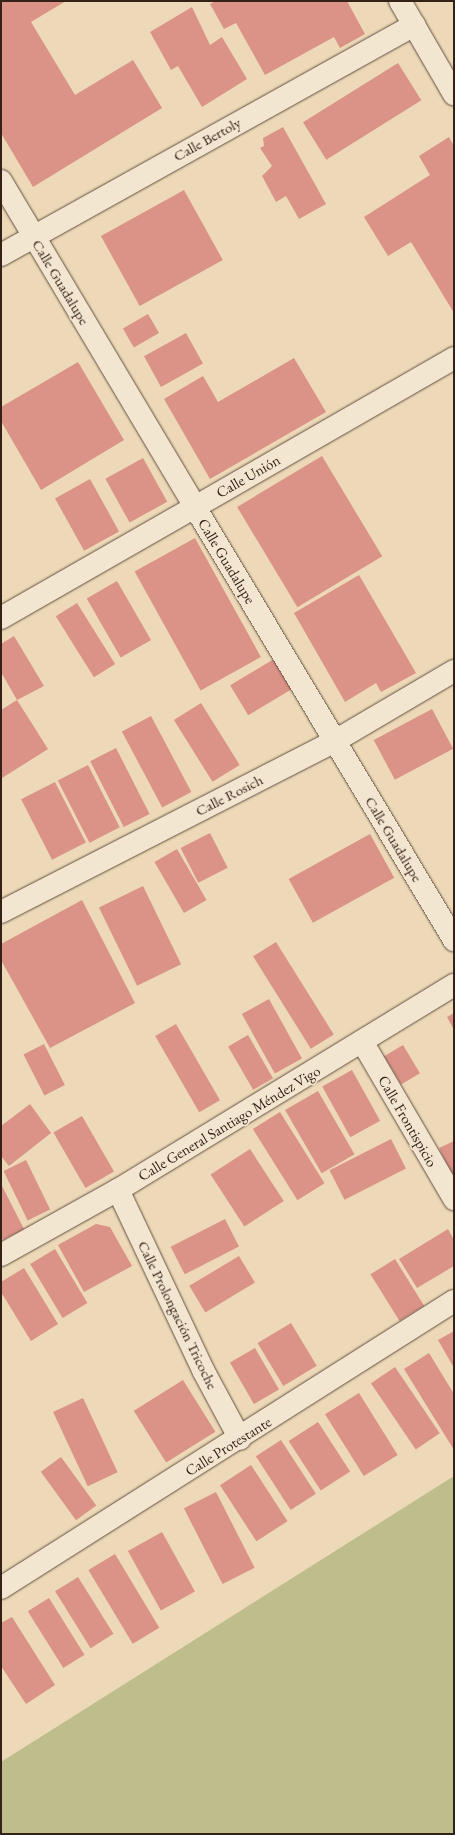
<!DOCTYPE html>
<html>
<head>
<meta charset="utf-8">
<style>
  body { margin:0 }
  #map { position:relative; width:455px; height:1835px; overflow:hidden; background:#edd9b7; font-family:"EB Garamond",serif }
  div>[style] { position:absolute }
  .green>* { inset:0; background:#bdbe8b }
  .building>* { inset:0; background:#da9386; transform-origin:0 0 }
  .roads { filter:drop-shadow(0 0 1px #624f40) drop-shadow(0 0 1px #624f40) }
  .minor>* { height:22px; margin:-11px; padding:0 11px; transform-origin:11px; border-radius:11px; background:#f3e6d0 }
  .tertiary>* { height:22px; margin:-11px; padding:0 11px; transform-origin:11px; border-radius:11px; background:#f3e6d0 }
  span { translate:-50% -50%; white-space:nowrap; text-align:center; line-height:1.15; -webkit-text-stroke:3.5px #f3e6d0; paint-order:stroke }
  .street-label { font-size:15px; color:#342118 }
  .frame { position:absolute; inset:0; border:2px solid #342118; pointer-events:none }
</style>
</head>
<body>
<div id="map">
  <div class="green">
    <i style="clip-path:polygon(454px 1476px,454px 1834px,1px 1834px,1px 1762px)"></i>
  </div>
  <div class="building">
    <i style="clip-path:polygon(1px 1px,66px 1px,31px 22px,75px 95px,133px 60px,162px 108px,33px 187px,1px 133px)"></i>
    <i style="clip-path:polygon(216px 1px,347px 1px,365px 34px,340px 48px,334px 37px,265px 75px,236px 23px,224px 29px,210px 4px)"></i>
    <i style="clip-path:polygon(192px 7px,210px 45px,222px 37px,247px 79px,202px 107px,178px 66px,171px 70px,150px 32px)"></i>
    <i style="left:398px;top:63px;width:44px;height:112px;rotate:58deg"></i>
    <i style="clip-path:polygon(283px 127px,326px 204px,299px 219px,286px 196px,276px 202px,262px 176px,272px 166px,260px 148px,264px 146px,263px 138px)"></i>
    <i style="clip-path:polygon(449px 137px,454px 146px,454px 313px,411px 242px,388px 256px,364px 217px,430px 175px,419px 156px)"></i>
    <i style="left:184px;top:190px;width:80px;height:95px;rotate:61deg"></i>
    <i style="left:148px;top:314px;width:22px;height:29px;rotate:60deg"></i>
    <i style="left:186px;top:333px;width:35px;height:48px;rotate:61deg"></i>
    <i style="clip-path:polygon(294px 358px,326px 412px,210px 479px,164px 399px,203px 376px,218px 402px)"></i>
    <i style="clip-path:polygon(78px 362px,124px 440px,41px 490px,1px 421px,1px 407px)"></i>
    <i style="left:322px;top:456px;width:117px;height:99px;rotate:59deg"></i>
    <i style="left:143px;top:458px;width:50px;height:43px;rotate:61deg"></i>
    <i style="left:90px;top:479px;width:60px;height:40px;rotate:61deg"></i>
    <i style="left:195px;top:538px;width:136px;height:69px;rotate:61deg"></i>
    <i style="clip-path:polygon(359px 575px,416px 673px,381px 692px,376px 683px,345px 702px,294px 613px)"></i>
    <i style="left:117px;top:581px;width:68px;height:35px;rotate:60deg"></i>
    <i style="left:77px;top:603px;width:72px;height:25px;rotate:58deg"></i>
    <i style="clip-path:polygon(14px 636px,44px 686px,17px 700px,1px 672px,1px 644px)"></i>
    <i style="left:279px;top:656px;width:35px;height:57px;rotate:59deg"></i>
    <i style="clip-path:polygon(17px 700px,48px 749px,2px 778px,1px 710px)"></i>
    <i style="left:201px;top:703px;width:73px;height:32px;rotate:58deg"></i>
    <i style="left:432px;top:709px;width:45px;height:66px;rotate:62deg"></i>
    <i style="left:151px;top:716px;width:86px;height:33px;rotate:62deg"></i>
    <i style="left:116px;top:748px;width:74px;height:29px;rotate:63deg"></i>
    <i style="left:88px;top:765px;width:70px;height:34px;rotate:63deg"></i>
    <i style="left:55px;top:782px;width:68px;height:38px;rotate:63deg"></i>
    <i style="left:210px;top:833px;width:39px;height:33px;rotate:63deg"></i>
    <i style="left:370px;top:834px;width:50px;height:93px;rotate:61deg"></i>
    <i style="left:177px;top:849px;width:59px;height:26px;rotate:60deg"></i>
    <i style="left:143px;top:886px;width:87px;height:49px;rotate:64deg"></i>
    <i style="clip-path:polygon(82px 900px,135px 1003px,50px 1048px,1px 960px,1px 944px)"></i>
    <i style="left:276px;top:942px;width:109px;height:27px;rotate:58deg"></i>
    <i style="left:269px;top:999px;width:68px;height:31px;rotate:61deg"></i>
    <i style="clip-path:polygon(454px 1013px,454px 1030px,447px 1017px)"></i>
    <i style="left:176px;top:1024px;width:88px;height:24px;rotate:60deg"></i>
    <i style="left:248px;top:1035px;width:50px;height:23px;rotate:60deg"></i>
    <i style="left:44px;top:1044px;width:46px;height:23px;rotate:63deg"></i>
    <i style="left:403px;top:1045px;width:33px;height:22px;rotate:59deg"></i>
    <i style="left:352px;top:1070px;width:58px;height:34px;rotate:61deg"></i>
    <i style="left:318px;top:1091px;width:73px;height:38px;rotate:60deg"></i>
    <i style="clip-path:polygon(30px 1104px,51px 1133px,9px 1166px,1px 1156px,1px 1126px)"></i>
    <i style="left:280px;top:1112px;width:84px;height:32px;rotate:58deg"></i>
    <i style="left:82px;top:1116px;width:64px;height:33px;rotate:60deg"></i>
    <i style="left:391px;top:1139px;width:33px;height:69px;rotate:63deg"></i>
    <i style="clip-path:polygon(454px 1141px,454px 1179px,439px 1148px)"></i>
    <i style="left:250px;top:1149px;width:62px;height:47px;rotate:57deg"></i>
    <i style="left:26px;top:1160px;width:55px;height:25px;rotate:64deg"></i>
    <i style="clip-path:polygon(1px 1184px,24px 1229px,3px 1240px,1px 1236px)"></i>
    <i style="left:225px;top:1219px;width:31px;height:61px;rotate:63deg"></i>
    <i style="clip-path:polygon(96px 1224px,110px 1227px,132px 1266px,84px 1292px,58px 1245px)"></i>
    <i style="clip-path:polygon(448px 1229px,454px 1240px,454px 1266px,417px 1288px,399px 1259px)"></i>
    <i style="left:55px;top:1249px;width:63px;height:29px;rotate:59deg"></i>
    <i style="left:239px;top:1256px;width:31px;height:58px;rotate:59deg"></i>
    <i style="left:395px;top:1259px;width:55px;height:29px;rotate:58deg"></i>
    <i style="clip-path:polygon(24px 1268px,58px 1324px,31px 1341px,1px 1292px,1px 1282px)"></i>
    <i style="left:291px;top:1323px;width:50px;height:39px;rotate:59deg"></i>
    <i style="clip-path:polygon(454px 1331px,454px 1368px,438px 1340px)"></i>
    <i style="left:255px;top:1348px;width:48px;height:29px;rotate:60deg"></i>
    <i style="clip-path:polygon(429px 1353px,454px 1394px,454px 1450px,404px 1369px)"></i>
    <i style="left:395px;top:1367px;width:80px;height:29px;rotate:56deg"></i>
    <i style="left:183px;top:1380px;width:61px;height:58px;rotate:58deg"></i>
    <i style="left:359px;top:1393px;width:73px;height:40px;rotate:58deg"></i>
    <i style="left:83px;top:1398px;width:82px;height:33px;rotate:65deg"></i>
    <i style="left:318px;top:1422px;width:59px;height:35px;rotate:57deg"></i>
    <i style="left:281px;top:1440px;width:64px;height:30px;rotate:57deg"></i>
    <i style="left:61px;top:1457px;width:60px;height:25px;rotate:54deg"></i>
    <i style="left:251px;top:1465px;width:67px;height:37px;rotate:57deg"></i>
    <i style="left:216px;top:1492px;width:85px;height:36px;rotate:63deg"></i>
    <i style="left:162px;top:1532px;width:68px;height:39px;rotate:61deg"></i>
    <i style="left:115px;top:1554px;width:86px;height:31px;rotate:59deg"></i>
    <i style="left:78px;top:1577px;width:67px;height:27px;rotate:58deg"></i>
    <i style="left:49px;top:1598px;width:67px;height:25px;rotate:58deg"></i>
    <i style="clip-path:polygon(12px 1617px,55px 1685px,26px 1704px,1px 1666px,1px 1623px)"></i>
  </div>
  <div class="roads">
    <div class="minor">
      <i style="left:400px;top:1px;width:108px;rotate:59.9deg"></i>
      <i style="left:1px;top:255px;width:473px;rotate:-29.1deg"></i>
      <i style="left:1px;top:618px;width:224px;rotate:-29.8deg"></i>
      <i style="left:195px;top:507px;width:505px;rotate:59.11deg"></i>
      <i style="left:1px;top:912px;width:375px;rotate:-27.1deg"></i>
      <i style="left:335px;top:741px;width:138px;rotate:-30.5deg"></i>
      <i style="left:363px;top:1043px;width:181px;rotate:59.7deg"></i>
      <i style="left:118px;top:1190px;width:199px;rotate:64.7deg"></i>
      <i style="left:203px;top:1370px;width:78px;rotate:61.8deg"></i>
      <i style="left:1px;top:1255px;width:134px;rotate:-29.1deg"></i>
      <i style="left:118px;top:1190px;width:394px;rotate:-31.4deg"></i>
      <i style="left:1px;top:1588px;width:536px;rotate:-32.36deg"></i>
    </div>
    <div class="tertiary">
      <i style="left:1px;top:181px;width:379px;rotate:59.2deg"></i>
      <i style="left:195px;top:507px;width:299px;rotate:-29.9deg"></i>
    </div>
  </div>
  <div class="street-label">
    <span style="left:207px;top:139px;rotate:-29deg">Calle Bertoly</span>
    <span style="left:61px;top:282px;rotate:59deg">Calle Guadalupe</span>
    <span style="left:248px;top:476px;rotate:-30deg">Calle Unión</span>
    <span style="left:227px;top:561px;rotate:59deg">Calle Guadalupe</span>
    <span style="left:229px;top:795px;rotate:-27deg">Calle Rosich</span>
    <span style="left:394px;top:839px;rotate:59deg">Calle Guadalupe</span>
    <span style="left:408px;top:1121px;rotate:60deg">Calle Frontispicio</span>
    <span style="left:229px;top:1123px;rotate:-31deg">Calle General Santiago Méndez Vigo</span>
    <span style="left:178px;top:1315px;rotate:64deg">Calle Prolongación Tricoche</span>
    <span style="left:228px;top:1446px;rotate:-32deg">Calle Protestante</span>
  </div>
  <div class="frame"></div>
</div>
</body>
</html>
